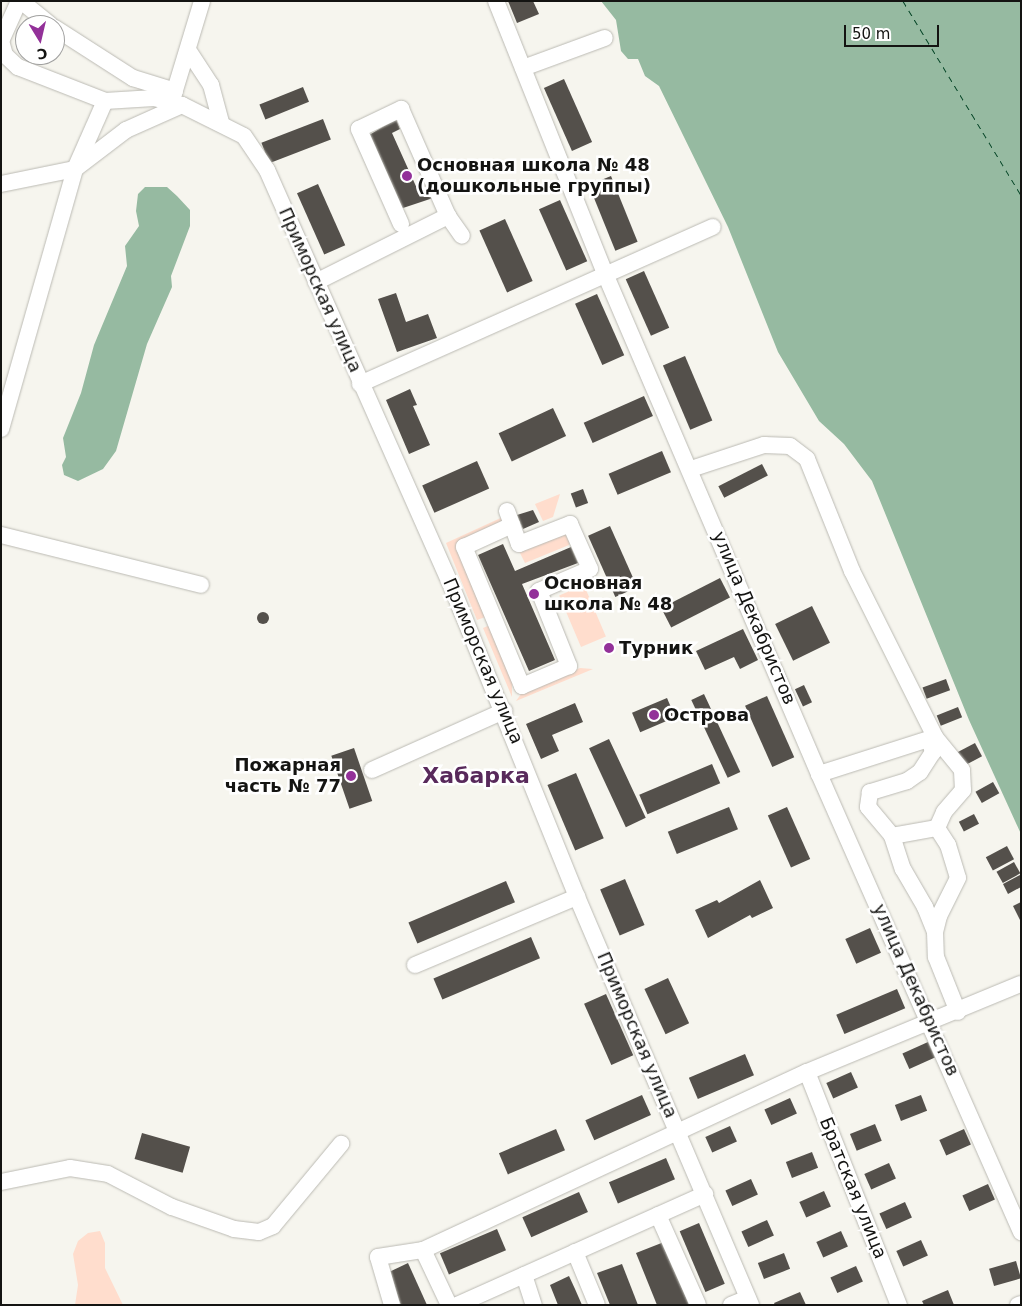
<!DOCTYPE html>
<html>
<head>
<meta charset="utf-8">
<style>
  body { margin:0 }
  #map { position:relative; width:1022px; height:1306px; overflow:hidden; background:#f6f5ee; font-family:"DejaVu Sans",sans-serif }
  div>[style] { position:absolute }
  .green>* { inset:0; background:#ffddcd; transform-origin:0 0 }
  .water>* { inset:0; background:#96baa1 }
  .ferry>* { height:1px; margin-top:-0.5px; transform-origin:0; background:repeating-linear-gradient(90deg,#004122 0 6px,transparent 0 11px) }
  .building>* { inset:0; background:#54504b; transform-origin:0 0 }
  .round { border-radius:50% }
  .roads { filter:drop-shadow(0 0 1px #bbbab3) drop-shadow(0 0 1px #bbbab3) }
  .minor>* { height:16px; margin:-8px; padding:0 8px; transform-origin:8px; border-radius:8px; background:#fff }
  .dots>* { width:14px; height:14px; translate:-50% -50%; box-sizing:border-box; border:2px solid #fff; border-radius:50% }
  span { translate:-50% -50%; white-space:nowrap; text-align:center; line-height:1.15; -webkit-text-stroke:5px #fff; paint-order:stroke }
  .poi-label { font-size:18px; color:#141412; font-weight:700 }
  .left { translate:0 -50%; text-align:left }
  .right { translate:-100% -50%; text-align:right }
  .street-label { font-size:18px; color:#141412 }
  .district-label { font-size:22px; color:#58295b; font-weight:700 }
  .frame { position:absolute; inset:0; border:2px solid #141412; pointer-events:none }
  .north { position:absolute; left:15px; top:15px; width:50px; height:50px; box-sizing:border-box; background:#fff; border:1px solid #a1a1a0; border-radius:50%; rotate:171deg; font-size:14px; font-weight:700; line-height:20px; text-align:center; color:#141412 }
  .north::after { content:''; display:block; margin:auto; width:18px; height:22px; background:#933199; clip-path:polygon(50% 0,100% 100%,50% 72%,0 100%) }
  .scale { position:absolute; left:844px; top:25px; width:95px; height:22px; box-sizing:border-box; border:2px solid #141412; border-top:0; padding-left:6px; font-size:15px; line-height:18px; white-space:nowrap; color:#141412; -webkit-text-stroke:4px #fff; paint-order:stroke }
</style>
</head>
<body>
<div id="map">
  <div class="green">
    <i style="clip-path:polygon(560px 494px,553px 517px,543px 521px,535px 504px)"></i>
    <i style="clip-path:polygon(505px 516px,508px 523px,458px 545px,488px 616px,477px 620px,446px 543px)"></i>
    <i style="clip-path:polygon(566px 530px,572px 535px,569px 545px,525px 563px,519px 551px)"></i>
    <i style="left:584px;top:585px;width:56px;height:27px;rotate:67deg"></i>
    <i style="clip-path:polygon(490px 625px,517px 683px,512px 685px,512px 697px,483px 628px)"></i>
    <i style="clip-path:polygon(580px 668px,593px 669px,516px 701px,521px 694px)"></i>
    <i style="clip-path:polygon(100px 1231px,105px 1243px,105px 1268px,123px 1305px,75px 1305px,78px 1285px,73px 1254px,78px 1241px,88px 1233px)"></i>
  </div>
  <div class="water">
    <i style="clip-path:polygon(601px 1px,1021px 1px,1021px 834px,969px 720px,872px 481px,844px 444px,819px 421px,778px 352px,728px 227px,659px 86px,645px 76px,638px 59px,628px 59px,621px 51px,616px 20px)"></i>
    <i style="clip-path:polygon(145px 187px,167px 187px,177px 196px,190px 210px,190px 226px,171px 276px,172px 287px,147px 344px,116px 451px,103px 469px,78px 481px,64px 475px,62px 465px,66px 457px,63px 438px,81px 393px,94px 345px,127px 266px,125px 246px,139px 226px,136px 211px,138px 194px)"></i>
  </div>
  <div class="ferry">
    <i style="left:903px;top:1px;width:227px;rotate:58.7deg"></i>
  </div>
  <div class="building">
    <i style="clip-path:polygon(508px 1px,533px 1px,539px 14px,517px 23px)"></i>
    <i style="left:564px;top:79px;width:69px;height:22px;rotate:66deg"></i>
    <i style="left:303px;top:87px;width:16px;height:47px;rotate:68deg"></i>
    <i style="left:323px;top:119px;width:22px;height:66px;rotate:69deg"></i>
    <i style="clip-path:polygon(396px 119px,400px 129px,392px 133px,419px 193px,429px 189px,433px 198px,397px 210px,364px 138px)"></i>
    <i style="left:611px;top:176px;width:71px;height:24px;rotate:68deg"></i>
    <i style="left:318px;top:184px;width:67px;height:23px;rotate:66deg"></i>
    <i style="left:560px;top:200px;width:67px;height:23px;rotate:66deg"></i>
    <i style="left:505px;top:219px;width:68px;height:28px;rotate:66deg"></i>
    <i style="left:644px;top:271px;width:62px;height:20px;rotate:66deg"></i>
    <i style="clip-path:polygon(396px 293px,406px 322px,428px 314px,437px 338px,397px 352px,378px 299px)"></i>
    <i style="left:597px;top:294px;width:67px;height:24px;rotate:66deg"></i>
    <i style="left:685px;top:356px;width:70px;height:24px;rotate:67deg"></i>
    <i style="clip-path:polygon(410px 389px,417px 405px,413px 406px,430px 445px,409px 454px,386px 400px)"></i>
    <i style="left:644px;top:396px;width:22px;height:66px;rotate:66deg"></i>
    <i style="left:553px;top:408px;width:31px;height:60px;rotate:65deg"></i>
    <i style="left:662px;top:451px;width:23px;height:58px;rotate:67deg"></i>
    <i style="left:477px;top:461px;width:30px;height:60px;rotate:66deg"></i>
    <i style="left:762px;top:464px;width:13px;height:49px;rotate:63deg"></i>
    <i style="left:583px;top:489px;width:15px;height:13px;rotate:70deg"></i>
    <i style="clip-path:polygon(533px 510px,539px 522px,523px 529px,517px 515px)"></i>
    <i style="left:610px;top:526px;width:67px;height:24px;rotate:66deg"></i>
    <i style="clip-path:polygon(503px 544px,515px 571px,571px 547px,578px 563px,522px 584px,555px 660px,529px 671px,478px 555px)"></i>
    <i style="left:720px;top:578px;width:22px;height:66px;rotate:63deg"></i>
    <i style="left:812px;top:606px;width:41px;height:41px;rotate:64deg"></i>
    <i class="round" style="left:257px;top:612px;width:12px;height:12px"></i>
    <i style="clip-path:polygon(743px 629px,758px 660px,740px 669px,734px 657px,705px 670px,696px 651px)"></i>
    <i style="left:946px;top:679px;width:12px;height:25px;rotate:70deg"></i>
    <i style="left:804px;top:685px;width:19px;height:10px;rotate:65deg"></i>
    <i style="left:704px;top:694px;width:86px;height:14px;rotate:65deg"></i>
    <i style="left:767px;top:696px;width:67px;height:24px;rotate:66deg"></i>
    <i style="left:667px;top:698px;width:21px;height:38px;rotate:67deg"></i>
    <i style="clip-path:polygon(575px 703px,583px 722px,552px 735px,559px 751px,541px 759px,526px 724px)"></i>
    <i style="left:958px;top:707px;width:11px;height:23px;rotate:68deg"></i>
    <i style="left:609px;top:739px;width:87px;height:22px;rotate:65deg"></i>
    <i style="left:975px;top:743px;width:15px;height:21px;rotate:62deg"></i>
    <i style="left:354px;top:748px;width:56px;height:24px;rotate:71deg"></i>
    <i style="left:712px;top:764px;width:21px;height:79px;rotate:67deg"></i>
    <i style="left:576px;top:773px;width:71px;height:31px;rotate:67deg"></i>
    <i style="left:993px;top:782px;width:13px;height:20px;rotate:61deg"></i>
    <i style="left:729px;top:807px;width:24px;height:66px;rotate:68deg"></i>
    <i style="left:787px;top:807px;width:57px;height:21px;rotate:66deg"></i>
    <i style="left:974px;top:814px;width:11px;height:17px;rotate:63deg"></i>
    <i style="left:1007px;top:846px;width:15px;height:24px;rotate:62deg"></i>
    <i style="left:1014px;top:862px;width:13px;height:20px;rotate:61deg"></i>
    <i style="clip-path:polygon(1020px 875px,1021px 887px,1008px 894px,1003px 884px)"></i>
    <i style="left:625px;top:879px;width:50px;height:27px;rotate:67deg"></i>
    <i style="clip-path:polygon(760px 880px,773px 908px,752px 918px,750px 915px,708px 938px,695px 910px,717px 900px,719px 903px)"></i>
    <i style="left:506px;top:881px;width:23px;height:106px;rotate:67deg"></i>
    <i style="clip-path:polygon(1021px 902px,1021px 922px,1013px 906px)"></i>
    <i style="left:870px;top:928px;width:27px;height:27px;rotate:66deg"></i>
    <i style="left:531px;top:937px;width:23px;height:106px;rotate:67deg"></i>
    <i style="left:668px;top:978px;width:50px;height:26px;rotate:65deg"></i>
    <i style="left:897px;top:989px;width:21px;height:66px;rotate:67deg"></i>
    <i style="left:606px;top:994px;width:67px;height:24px;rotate:66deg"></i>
    <i style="left:928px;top:1042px;width:17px;height:28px;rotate:66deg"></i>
    <i style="left:745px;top:1054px;width:23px;height:61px;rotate:67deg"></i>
    <i style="left:851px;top:1072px;width:17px;height:27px;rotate:66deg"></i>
    <i style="left:642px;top:1095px;width:22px;height:62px;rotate:66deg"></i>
    <i style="left:921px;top:1095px;width:17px;height:28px;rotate:69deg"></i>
    <i style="left:790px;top:1098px;width:17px;height:28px;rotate:66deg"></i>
    <i style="left:875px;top:1124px;width:18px;height:27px;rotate:68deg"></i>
    <i style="left:730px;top:1126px;width:17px;height:27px;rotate:66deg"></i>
    <i style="left:556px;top:1129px;width:23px;height:62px;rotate:67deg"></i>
    <i style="left:964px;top:1129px;width:17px;height:27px;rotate:66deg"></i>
    <i style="left:142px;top:1133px;width:50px;height:27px;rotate:16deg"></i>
    <i style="left:812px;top:1152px;width:17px;height:28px;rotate:69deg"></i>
    <i style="left:666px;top:1158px;width:23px;height:62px;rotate:67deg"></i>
    <i style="left:889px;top:1163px;width:17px;height:27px;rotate:66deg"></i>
    <i style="left:751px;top:1179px;width:17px;height:28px;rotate:66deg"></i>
    <i style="left:988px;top:1184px;width:17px;height:28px;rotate:66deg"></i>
    <i style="left:824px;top:1191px;width:17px;height:27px;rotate:66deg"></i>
    <i style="left:579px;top:1192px;width:22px;height:62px;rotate:66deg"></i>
    <i style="left:905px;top:1202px;width:17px;height:28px;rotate:66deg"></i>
    <i style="left:767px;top:1220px;width:17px;height:28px;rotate:66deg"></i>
    <i style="left:699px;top:1223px;width:66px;height:21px;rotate:67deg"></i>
    <i style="left:497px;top:1229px;width:23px;height:62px;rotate:67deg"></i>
    <i style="left:841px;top:1231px;width:17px;height:27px;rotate:66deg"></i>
    <i style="left:921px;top:1240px;width:17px;height:27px;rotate:66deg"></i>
    <i style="clip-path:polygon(664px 1242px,689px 1305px,657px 1305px,636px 1253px)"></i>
    <i style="left:784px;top:1253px;width:17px;height:28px;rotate:69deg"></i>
    <i style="left:1016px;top:1261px;width:18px;height:28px;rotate:74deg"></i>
    <i style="clip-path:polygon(408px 1263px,427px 1305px,401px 1305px,387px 1273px)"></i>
    <i style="clip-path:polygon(622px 1264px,638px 1305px,610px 1305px,597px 1273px)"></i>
    <i style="left:856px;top:1266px;width:17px;height:28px;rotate:66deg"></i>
    <i style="clip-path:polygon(569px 1276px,575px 1289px,582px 1305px,558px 1305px,550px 1285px)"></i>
    <i style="clip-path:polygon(948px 1290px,954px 1305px,924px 1305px,922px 1301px)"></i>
    <i style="clip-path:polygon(800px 1292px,806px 1305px,775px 1305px,774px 1303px)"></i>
  </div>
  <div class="roads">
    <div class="minor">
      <i style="left:19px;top:1px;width:44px;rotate:114.2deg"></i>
      <i style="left:1px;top:41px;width:15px;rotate:74deg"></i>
      <i style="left:5px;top:55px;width:18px;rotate:43deg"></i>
      <i style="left:18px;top:67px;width:93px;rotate:21.3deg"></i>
      <i style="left:105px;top:101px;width:49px;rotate:-3.5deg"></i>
      <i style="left:154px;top:98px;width:29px;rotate:14deg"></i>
      <i style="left:182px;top:105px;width:69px;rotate:26.6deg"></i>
      <i style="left:244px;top:136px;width:41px;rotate:55.9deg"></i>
      <i style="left:267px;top:170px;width:454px;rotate:66.1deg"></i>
      <i style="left:451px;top:585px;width:336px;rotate:68deg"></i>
      <i style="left:577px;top:897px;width:444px;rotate:66.9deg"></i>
      <i style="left:21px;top:1px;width:38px;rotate:39deg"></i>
      <i style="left:496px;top:1px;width:296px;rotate:68.2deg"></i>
      <i style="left:606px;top:276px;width:542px;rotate:66.84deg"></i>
      <i style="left:819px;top:774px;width:501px;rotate:66.2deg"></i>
      <i style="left:55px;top:28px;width:93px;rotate:32.7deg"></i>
      <i style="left:133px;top:78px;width:44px;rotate:17.2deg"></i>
      <i style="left:188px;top:50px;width:42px;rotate:56.7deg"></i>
      <i style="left:211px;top:85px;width:39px;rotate:75deg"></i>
      <i style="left:523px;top:68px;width:87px;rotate:-20.1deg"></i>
      <i style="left:172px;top:100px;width:103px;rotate:-73.1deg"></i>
      <i style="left:1px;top:184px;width:76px;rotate:-11.5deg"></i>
      <i style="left:75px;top:169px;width:64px;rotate:-37.4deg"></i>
      <i style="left:126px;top:130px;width:61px;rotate:-24.1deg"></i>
      <i style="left:401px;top:224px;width:104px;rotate:-113.9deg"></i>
      <i style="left:359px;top:129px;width:47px;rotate:-25.5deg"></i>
      <i style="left:401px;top:109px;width:117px;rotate:66.3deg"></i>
      <i style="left:448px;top:216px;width:24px;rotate:55deg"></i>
      <i style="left:316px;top:282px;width:148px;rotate:-26.6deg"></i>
      <i style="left:360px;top:384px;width:386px;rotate:-24deg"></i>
      <i style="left:1px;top:429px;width:270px;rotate:-74.1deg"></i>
      <i style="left:75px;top:169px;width:74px;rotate:-66.2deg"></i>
      <i style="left:691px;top:469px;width:77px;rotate:-18.2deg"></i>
      <i style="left:764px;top:445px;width:26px;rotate:2deg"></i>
      <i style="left:790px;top:446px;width:21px;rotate:37deg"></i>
      <i style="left:807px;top:459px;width:121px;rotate:68.1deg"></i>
      <i style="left:852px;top:571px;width:186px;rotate:63.4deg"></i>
      <i style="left:935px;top:737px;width:122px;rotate:162.3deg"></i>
      <i style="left:507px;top:511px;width:35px;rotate:70deg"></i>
      <i style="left:519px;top:544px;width:55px;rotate:-21.4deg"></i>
      <i style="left:570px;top:524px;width:49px;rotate:66deg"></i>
      <i style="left:590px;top:569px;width:56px;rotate:156.7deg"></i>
      <i style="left:539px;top:591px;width:81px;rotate:68.2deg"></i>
      <i style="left:569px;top:666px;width:51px;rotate:156.9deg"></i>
      <i style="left:522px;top:686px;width:151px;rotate:-112.6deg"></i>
      <i style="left:464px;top:547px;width:53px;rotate:-24.6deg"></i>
      <i style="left:1px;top:535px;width:206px;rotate:14deg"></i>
      <i style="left:929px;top:739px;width:14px;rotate:73deg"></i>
      <i style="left:933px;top:752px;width:24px;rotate:123deg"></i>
      <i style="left:920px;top:772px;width:16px;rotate:145deg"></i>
      <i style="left:907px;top:781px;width:39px;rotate:163deg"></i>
      <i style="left:870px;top:792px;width:15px;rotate:98deg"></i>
      <i style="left:868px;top:807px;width:38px;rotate:50deg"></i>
      <i style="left:892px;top:836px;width:46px;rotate:-10.1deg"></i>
      <i style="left:937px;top:828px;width:17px;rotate:-66deg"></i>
      <i style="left:944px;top:812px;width:29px;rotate:-49deg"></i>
      <i style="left:963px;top:790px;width:20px;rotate:-93deg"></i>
      <i style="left:962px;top:770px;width:43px;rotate:-129.3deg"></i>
      <i style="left:372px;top:770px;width:145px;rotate:-24.1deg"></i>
      <i style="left:937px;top:828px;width:20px;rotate:57deg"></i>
      <i style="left:948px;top:845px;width:34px;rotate:73deg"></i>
      <i style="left:958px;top:878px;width:42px;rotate:116.6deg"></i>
      <i style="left:939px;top:916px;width:16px;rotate:104deg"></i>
      <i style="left:935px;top:932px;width:25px;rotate:88deg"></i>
      <i style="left:936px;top:957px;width:59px;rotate:68.2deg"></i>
      <i style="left:892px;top:836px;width:35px;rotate:72deg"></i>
      <i style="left:903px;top:869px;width:44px;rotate:59.9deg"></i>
      <i style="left:925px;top:907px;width:27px;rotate:68deg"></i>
      <i style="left:415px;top:965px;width:176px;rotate:-22.8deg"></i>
      <i style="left:807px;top:1072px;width:251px;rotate:68.5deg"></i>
      <i style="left:1px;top:1182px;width:70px;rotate:-11.5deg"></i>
      <i style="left:70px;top:1168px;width:38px;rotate:9deg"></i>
      <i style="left:108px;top:1174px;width:72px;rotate:27.3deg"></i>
      <i style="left:172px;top:1207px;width:66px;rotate:19.5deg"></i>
      <i style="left:234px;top:1229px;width:25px;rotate:7deg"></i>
      <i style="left:259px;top:1232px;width:15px;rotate:-23deg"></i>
      <i style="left:273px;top:1226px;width:107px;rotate:-50.3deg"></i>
      <i style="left:658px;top:1215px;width:98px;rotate:66deg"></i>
      <i style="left:423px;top:1250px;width:61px;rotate:64.7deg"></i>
      <i style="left:575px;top:1252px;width:57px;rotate:67.5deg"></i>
      <i style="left:524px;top:1275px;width:32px;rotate:72deg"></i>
      <i style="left:392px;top:1305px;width:50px;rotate:-106.3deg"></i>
      <i style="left:378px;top:1257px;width:46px;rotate:-8.8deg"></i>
      <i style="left:423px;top:1250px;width:423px;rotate:-24.9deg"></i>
      <i style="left:807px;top:1072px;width:231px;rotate:-22.4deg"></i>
      <i style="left:457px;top:1305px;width:272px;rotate:-24.1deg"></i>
      <i style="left:731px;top:1305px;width:18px;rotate:-22deg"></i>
      <i style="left:1018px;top:1305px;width:3px;rotate:-18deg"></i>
    </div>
  </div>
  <div class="dots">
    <i style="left:407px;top:176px;background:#933199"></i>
    <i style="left:534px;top:594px;background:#933199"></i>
    <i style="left:609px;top:648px;background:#933199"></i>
    <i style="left:654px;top:715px;background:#933199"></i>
    <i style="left:351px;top:776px;background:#933199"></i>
  </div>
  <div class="poi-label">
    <span class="left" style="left:417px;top:176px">Основная школа № 48<br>(дошкольные группы)</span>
    <span class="left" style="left:544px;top:594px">Основная<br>школа № 48</span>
    <span class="left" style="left:619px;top:648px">Турник</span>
    <span class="left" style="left:664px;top:715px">Острова</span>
    <span class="right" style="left:341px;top:776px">Пожарная<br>часть № 77</span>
  </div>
  <div class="street-label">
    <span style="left:320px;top:290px;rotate:66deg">Приморская улица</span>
    <span style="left:754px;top:618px;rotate:67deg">улица Декабристов</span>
    <span style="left:483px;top:661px;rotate:67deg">Приморская улица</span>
    <span style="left:916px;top:990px;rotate:66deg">улица Декабристов</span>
    <span style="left:637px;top:1035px;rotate:67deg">Приморская улица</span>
    <span style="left:853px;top:1188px;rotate:68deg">Братская улица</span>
  </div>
  <div class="district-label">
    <span style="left:476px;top:776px">Хабарка</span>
  </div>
  <div class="frame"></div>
  <div class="north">С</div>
  <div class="scale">50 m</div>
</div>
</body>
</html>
